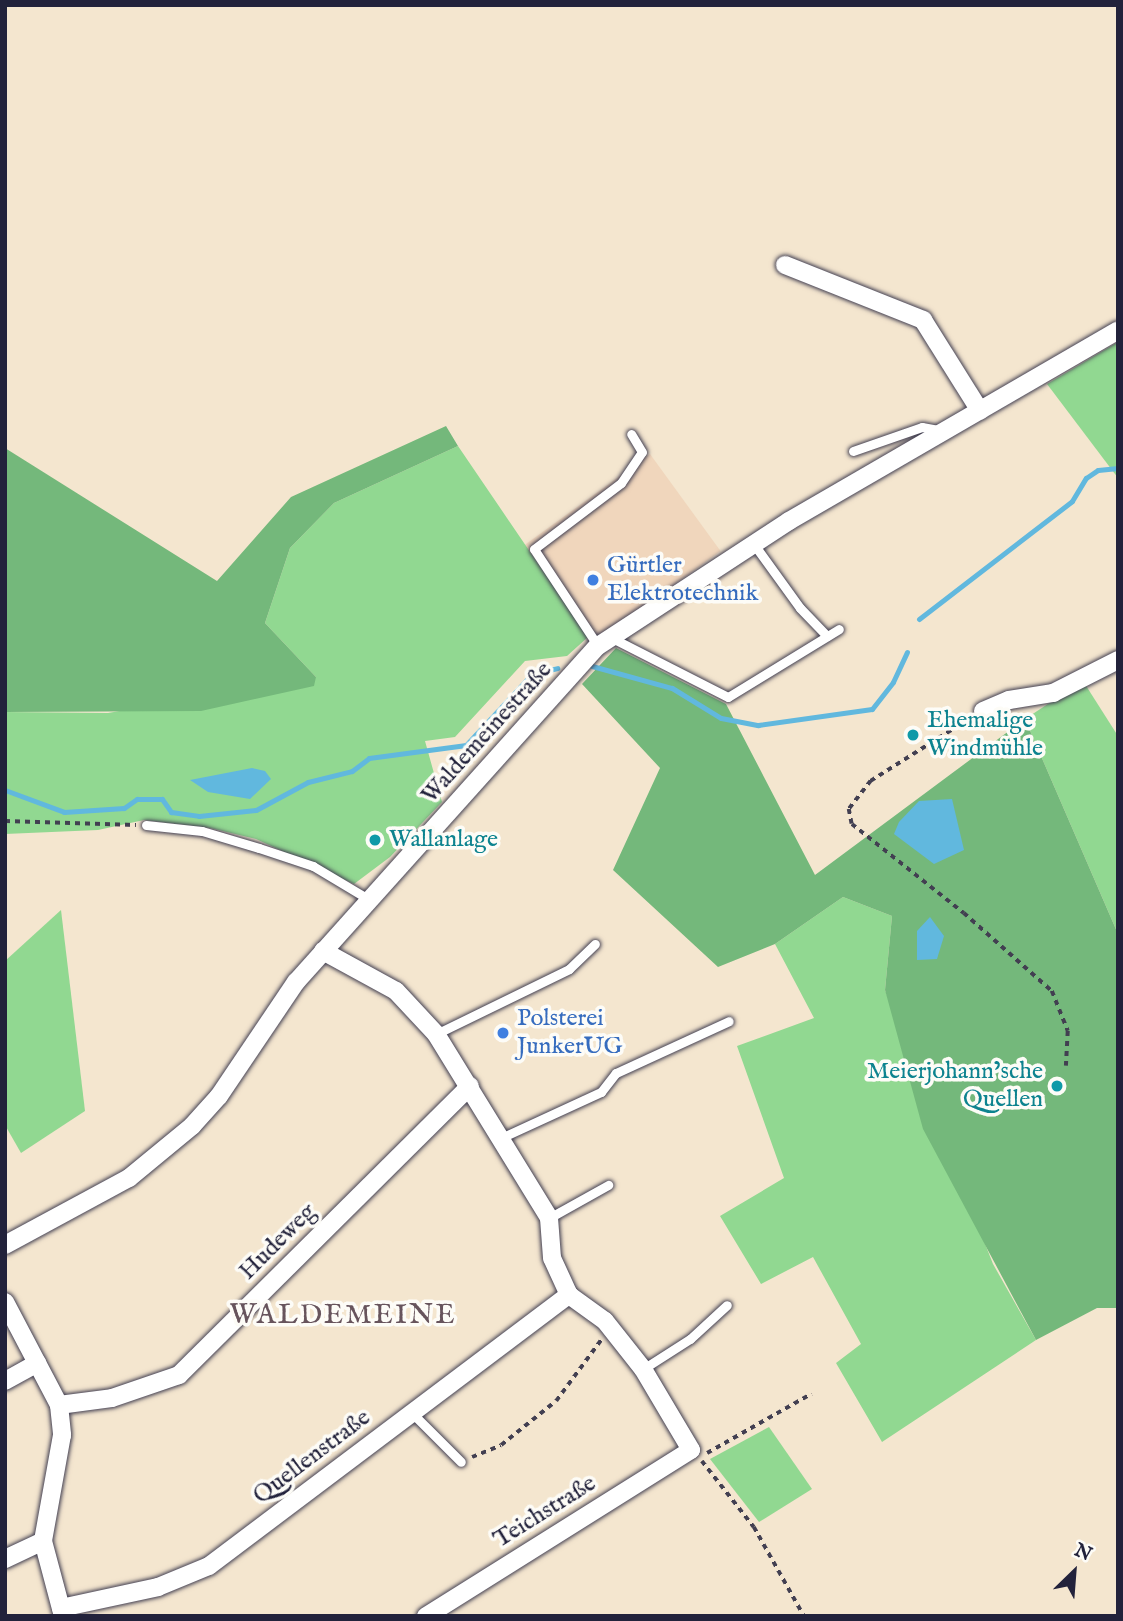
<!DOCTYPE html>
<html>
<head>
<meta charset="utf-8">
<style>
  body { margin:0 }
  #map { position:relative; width:1123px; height:1621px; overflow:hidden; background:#f4e6cf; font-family:"IM FELL English",serif }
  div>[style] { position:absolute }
  .built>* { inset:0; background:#f0d6bc; transform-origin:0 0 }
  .green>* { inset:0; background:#91d891 }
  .forest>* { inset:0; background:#74b87b }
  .water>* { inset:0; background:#61b8de }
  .stream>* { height:5px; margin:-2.5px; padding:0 2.5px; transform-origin:2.5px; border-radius:2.5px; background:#61b8de }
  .path>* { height:3.5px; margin-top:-1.75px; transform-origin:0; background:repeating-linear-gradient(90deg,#423f51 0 5px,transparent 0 10px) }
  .roads { filter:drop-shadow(0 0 2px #423f51) drop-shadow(0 0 2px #423f51) }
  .service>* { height:9px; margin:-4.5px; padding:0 4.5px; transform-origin:4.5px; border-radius:4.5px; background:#fff }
  .minor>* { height:18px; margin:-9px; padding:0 9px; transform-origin:9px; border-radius:9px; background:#fff }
  .dots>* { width:19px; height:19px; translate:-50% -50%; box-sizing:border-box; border:4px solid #fdfcf7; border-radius:50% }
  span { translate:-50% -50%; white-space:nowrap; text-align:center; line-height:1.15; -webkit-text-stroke:7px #fdfcf7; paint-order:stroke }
  .shop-label { font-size:24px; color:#366cbe }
  .left { translate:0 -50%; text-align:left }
  .culture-label { font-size:24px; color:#0d838f }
  .right { translate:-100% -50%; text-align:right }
  .street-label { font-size:24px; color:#22223b }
  .quarter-label { font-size:28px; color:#67545c; letter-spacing:2px }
  .frame { position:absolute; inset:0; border:7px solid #22223b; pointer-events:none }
  .north { position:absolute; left:1039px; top:1537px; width:70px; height:70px; -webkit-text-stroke:5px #fdfcf7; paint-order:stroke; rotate:25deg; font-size:19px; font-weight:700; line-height:28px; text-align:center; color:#22223b }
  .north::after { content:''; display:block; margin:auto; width:24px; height:32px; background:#22223b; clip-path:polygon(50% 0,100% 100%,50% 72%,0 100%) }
</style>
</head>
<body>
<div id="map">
  <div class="built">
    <i style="left:650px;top:454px;width:120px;height:155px;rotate:54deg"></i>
  </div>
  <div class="green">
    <i style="clip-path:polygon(1118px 342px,1118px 478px,1047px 384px)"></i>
    <i style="clip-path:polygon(458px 446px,588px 637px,567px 656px,525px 661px,455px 737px,425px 741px,442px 802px,390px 857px,354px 884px,256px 839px,210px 828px,144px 820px,98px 830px,5px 834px,5px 712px,108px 713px,316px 677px,265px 623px,290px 548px,334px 503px)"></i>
    <i style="clip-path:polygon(1083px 681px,1118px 736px,1118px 934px,1025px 719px)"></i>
    <i style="clip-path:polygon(843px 897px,892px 916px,885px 990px,993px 1264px,1036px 1340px,882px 1442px,836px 1363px,861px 1344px,813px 1257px,761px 1284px,720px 1216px,784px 1178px,737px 1046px,814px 1018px,775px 944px)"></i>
    <i style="clip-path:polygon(61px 910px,85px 1111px,21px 1153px,5px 1125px,5px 961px)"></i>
    <i style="clip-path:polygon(769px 1427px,812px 1489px,759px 1522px,710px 1459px)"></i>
  </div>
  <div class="forest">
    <i style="clip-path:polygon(446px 426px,458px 446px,334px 503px,290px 548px,265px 623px,316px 677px,314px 686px,201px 711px,5px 712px,5px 448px,217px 581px,291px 497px)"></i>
    <i style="clip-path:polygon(616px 648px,726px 704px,815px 875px,1025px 719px,1118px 934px,1118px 1308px,1097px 1308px,1036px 1340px,923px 1129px,885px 990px,892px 916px,843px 897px,775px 944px,718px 967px,613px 870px,660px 768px,582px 684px)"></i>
  </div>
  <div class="water">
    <i style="clip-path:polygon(252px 768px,265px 771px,271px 779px,250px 799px,208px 792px,190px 780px)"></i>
    <i style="clip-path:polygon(952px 799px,964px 850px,934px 864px,894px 834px,899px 822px,919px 801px)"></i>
    <i style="clip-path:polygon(930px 917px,944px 936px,937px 959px,917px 960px,917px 931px)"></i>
  </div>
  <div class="stream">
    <i style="left:919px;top:619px;width:193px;rotate:-37.6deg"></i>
    <i style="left:1072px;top:501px;width:27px;rotate:-59deg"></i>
    <i style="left:1086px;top:478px;width:14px;rotate:-34deg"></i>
    <i style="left:1098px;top:470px;width:20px;rotate:-6deg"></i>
    <i style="left:592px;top:666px;width:83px;rotate:15.4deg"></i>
    <i style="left:672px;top:688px;width:57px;rotate:31.5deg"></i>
    <i style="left:721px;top:718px;width:38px;rotate:11deg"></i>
    <i style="left:758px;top:725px;width:115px;rotate:-8deg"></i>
    <i style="left:872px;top:709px;width:34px;rotate:-52deg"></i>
    <i style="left:893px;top:682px;width:33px;rotate:-65deg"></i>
    <i style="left:5px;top:790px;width:63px;rotate:20.4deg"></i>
    <i style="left:64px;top:812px;width:60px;rotate:-3.8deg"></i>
    <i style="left:124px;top:808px;width:16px;rotate:-35deg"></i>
    <i style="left:137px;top:799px;width:25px"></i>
    <i style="left:162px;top:799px;width:16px;rotate:55deg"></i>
    <i style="left:171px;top:812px;width:28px;rotate:8deg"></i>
    <i style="left:199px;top:816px;width:57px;rotate:-6deg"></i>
    <i style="left:256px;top:810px;width:59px;rotate:-28.3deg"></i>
    <i style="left:308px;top:782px;width:45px;rotate:-14deg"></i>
    <i style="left:352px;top:771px;width:21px;rotate:-37deg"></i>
    <i style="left:369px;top:758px;width:98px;rotate:-7.6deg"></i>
    <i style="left:466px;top:745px;width:97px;rotate:-47.1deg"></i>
    <i style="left:532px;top:674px;width:26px;rotate:-13deg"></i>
  </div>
  <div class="path">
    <i style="left:968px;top:720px;width:115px;rotate:147.8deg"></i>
    <i style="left:871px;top:781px;width:36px;rotate:128deg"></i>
    <i style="left:849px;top:809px;width:15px;rotate:79deg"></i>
    <i style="left:852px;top:824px;width:143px;rotate:38.5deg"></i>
    <i style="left:964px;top:913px;width:118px;rotate:41.6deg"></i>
    <i style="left:1052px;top:991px;width:43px;rotate:68.2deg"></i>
    <i style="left:1068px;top:1031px;width:35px;rotate:93deg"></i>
    <i style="left:5px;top:821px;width:131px;rotate:1.7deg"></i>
    <i style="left:707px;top:1453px;width:120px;rotate:-29.6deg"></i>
    <i style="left:472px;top:1457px;width:31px;rotate:-22deg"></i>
    <i style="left:501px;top:1445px;width:70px;rotate:-38.7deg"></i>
    <i style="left:556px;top:1401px;width:76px;rotate:-53.6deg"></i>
    <i style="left:702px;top:1461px;width:84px;rotate:51.8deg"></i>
    <i style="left:754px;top:1527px;width:102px;rotate:60.7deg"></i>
  </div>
  <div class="roads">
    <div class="service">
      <i style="left:853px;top:451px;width:73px;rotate:-19.2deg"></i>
      <i style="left:922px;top:427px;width:22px;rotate:10deg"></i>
      <i style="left:753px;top:543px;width:80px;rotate:54.1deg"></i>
      <i style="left:800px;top:608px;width:39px;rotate:46deg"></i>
      <i style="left:612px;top:638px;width:130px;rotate:27deg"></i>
      <i style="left:728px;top:697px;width:130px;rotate:-31.5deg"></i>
      <i style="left:598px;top:646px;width:116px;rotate:-123.4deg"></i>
      <i style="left:534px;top:549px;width:109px;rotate:-37.2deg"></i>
      <i style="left:621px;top:483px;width:37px;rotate:-56deg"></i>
      <i style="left:642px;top:452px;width:21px;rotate:-121deg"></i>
      <i style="left:146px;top:825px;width:56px;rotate:6.1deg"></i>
      <i style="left:202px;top:831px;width:59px;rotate:16.6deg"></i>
      <i style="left:259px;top:848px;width:57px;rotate:18.4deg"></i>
      <i style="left:313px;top:866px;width:66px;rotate:30.8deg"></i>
      <i style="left:436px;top:1034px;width:148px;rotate:-26deg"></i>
      <i style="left:569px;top:969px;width:36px;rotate:-44deg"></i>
      <i style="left:503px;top:1137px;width:108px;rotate:-24.7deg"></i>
      <i style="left:601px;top:1092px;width:24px;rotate:-52deg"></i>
      <i style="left:616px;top:1073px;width:124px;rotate:-24.7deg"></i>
      <i style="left:549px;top:1218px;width:68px;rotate:-29.2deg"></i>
      <i style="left:643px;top:1369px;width:56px;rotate:-32.6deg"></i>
      <i style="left:690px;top:1339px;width:50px;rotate:-42.6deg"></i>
      <i style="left:412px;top:1413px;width:69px;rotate:45deg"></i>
    </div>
    <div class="minor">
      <i style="left:785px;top:265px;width:149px;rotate:21.7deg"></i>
      <i style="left:923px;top:320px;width:107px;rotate:57.9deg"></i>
      <i style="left:983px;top:711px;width:28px;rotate:-23deg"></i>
      <i style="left:1009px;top:700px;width:45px;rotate:-9deg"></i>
      <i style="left:1053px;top:693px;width:73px;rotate:-26.9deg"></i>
      <i style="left:323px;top:951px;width:83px;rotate:28.7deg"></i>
      <i style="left:396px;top:991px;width:59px;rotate:47.1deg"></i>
      <i style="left:436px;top:1034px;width:216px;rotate:58.4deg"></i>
      <i style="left:549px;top:1218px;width:40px;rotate:85.7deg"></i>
      <i style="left:552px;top:1258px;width:41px;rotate:65.3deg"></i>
      <i style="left:569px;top:1295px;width:44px;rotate:35.8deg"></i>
      <i style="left:605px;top:1321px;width:61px;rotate:51.6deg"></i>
      <i style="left:643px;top:1369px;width:94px;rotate:59.3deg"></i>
      <i style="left:691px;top:1450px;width:313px;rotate:147.9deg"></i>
      <i style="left:5px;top:1245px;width:141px;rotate:-28.4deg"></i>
      <i style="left:129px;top:1178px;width:82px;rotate:-39.5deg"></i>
      <i style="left:192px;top:1126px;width:40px;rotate:-48deg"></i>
      <i style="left:219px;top:1096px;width:138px;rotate:-56deg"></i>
      <i style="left:296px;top:982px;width:452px;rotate:-48.1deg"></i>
      <i style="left:598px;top:646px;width:228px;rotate:-33.2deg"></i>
      <i style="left:789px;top:521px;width:380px;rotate:-30.1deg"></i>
      <i style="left:5px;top:1302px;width:116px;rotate:62.3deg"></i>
      <i style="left:59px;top:1405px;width:30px;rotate:84deg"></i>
      <i style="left:62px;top:1435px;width:108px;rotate:100.2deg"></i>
      <i style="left:43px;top:1541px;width:78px;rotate:75.1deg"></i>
      <i style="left:5px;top:1381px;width:37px;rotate:-29deg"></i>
      <i style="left:59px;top:1405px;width:53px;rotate:-7.5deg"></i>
      <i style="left:112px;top:1398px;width:71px;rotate:-18.9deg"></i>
      <i style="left:179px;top:1375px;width:410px;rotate:-44.8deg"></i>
      <i style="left:5px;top:1559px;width:42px;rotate:-25.3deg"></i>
      <i style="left:61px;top:1608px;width:99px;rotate:-12.2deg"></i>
      <i style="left:158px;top:1587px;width:55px;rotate:-22.4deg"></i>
      <i style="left:209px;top:1566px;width:451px;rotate:-37deg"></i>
    </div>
  </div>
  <div class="dots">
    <i style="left:593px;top:580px;background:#3f7fe0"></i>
    <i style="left:913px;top:735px;background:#0f9aa8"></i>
    <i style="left:375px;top:840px;background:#0f9aa8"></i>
    <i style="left:503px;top:1033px;background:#3f7fe0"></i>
    <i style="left:1057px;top:1086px;background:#0f9aa8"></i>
  </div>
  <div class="shop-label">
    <span class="left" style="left:607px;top:580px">Gürtler<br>Elektrotechnik</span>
    <span class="left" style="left:517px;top:1033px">Polsterei<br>JunkerUG</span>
  </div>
  <div class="culture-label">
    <span class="left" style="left:927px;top:735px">Ehemalige<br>Windmühle</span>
    <span class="left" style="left:389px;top:840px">Wallanlage</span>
    <span class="right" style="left:1043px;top:1086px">Meierjohann’sche<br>Quellen</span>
  </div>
  <div class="street-label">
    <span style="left:487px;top:733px;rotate:-48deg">Waldemeinestraße</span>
    <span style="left:278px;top:1242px;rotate:-45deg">Hudeweg</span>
    <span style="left:312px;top:1457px;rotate:-37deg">Quellenstraße</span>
    <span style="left:545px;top:1512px;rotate:-32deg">Teichstraße</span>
  </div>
  <div class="quarter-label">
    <span style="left:343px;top:1316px">WALDEMEINE</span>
  </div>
  <div class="frame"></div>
  <div class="north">N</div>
</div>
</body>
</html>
